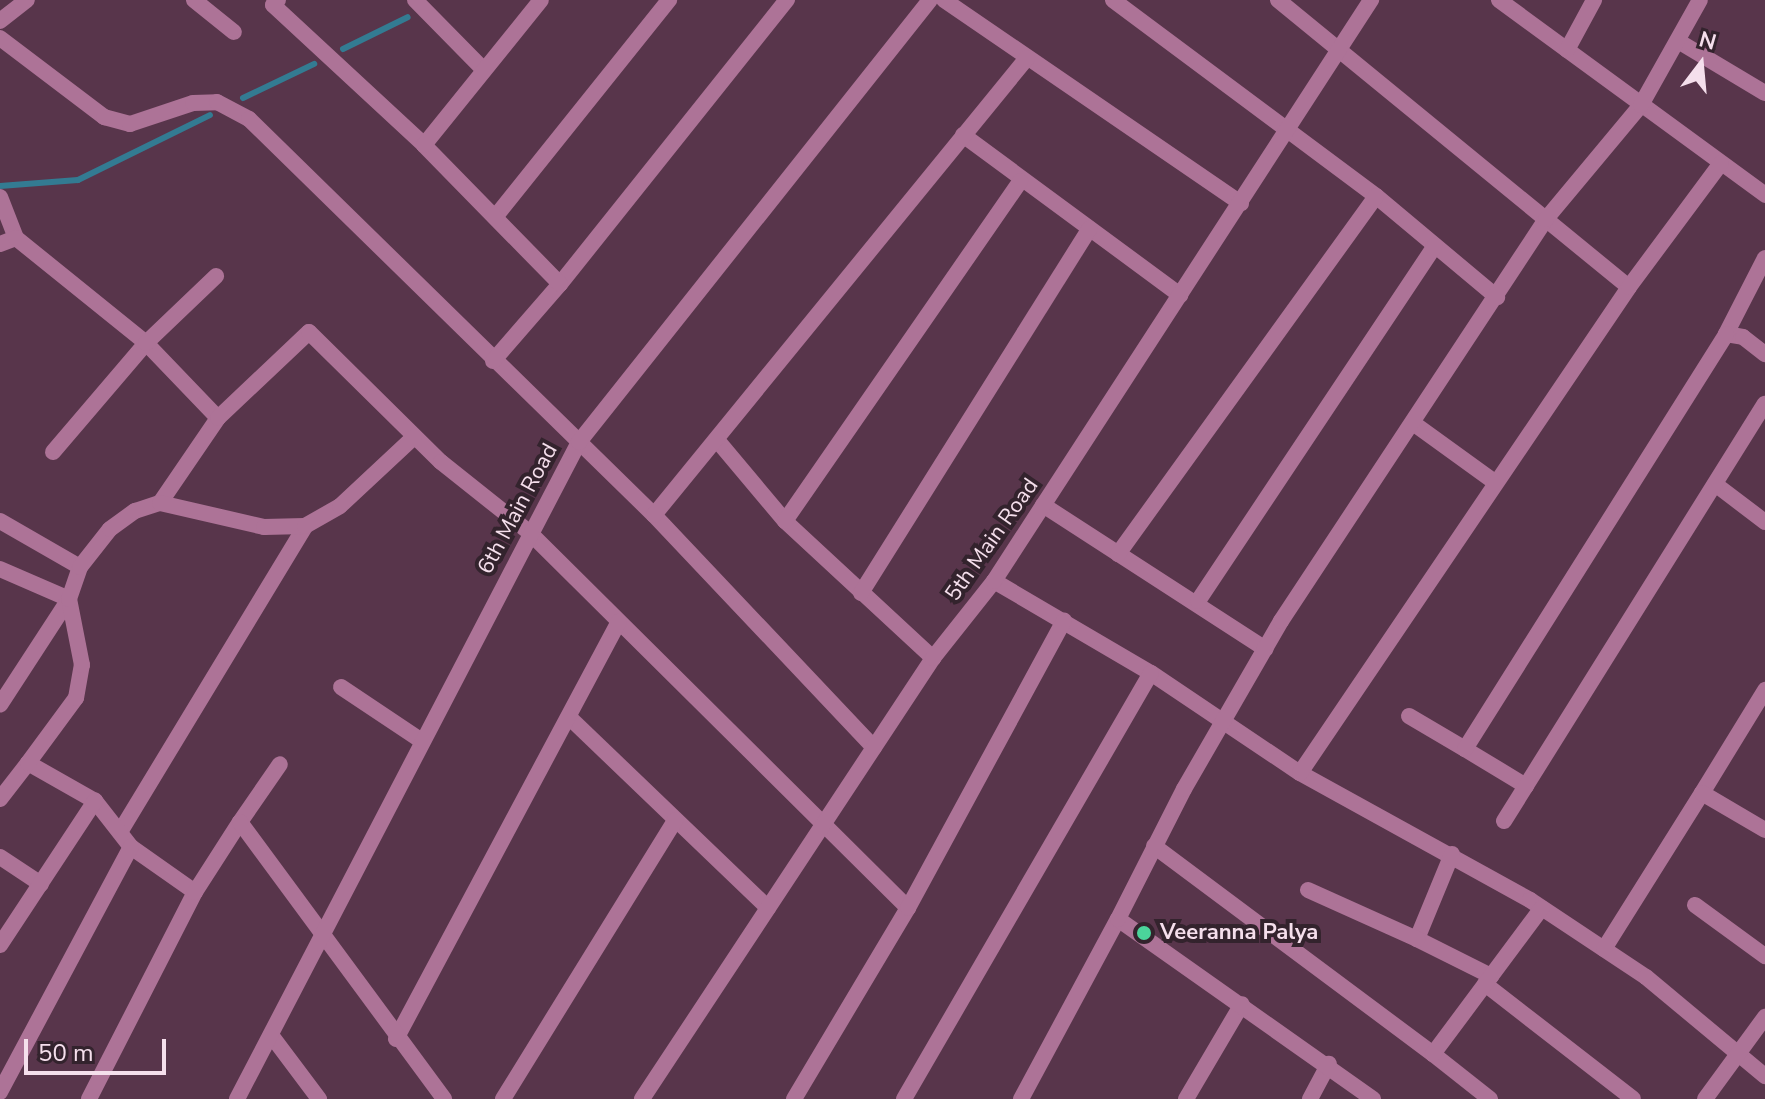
<!DOCTYPE html>
<html>
<head>
<meta charset="utf-8">
<style>
  body { margin:0 }
  #map { position:relative; width:1765px; height:1099px; overflow:hidden; background:#58354b; font-family:"Nunito Sans",sans-serif }
  div>[style] { position:absolute }
  .stream>* { height:6px; margin:-3px; padding:0 3px; transform-origin:3px; border-radius:3px; background:#337b92 }
  .minor>* { height:16px; margin:-8px; padding:0 8px; transform-origin:8px; border-radius:8px; background:#ad7397 }
  .tertiary>* { height:16px; margin:-8px; padding:0 8px; transform-origin:8px; border-radius:8px; background:#ad7397 }
  .dots>* { width:22px; height:22px; translate:-50% -50%; box-sizing:border-box; border:4px solid #33232d; border-radius:50% }
  span { translate:-50% -50%; white-space:nowrap; text-align:center; line-height:1.15; -webkit-text-stroke:8px #33232d; paint-order:stroke }
  .street-label { font-size:22px; color:#f5dfec }
  .poi-label { font-size:22px; color:#f5dfec; font-weight:700 }
  .left { translate:0 -50%; text-align:left }
  .north { position:absolute; left:1661px; top:24px; width:80px; height:80px; -webkit-text-stroke:6px #33232d; paint-order:stroke; rotate:16deg; font-size:22px; font-weight:700; line-height:32px; text-align:center; color:#f5dfec }
  .north::after { content:''; display:block; margin:auto; width:28px; height:36px; background:#f5dfec; clip-path:polygon(50% 0,100% 100%,50% 72%,0 100%) }
  .scale { position:absolute; left:24px; top:1039px; width:142px; height:36px; box-sizing:border-box; border:4px solid #f5dfec; border-top:0; padding-left:10px; font-size:24px; line-height:28px; white-space:nowrap; color:#f5dfec; -webkit-text-stroke:6px #33232d; paint-order:stroke }
</style>
</head>
<body>
<div id="map">
  <div class="stream">
    <i style="left:343px;top:49px;width:72px;rotate:-26.2deg"></i>
    <i style="left:243px;top:98px;width:79px;rotate:-25.6deg"></i>
    <i style="left:0;top:186px;width:78px;rotate:-4.4deg"></i>
    <i style="left:78px;top:180px;width:147px;rotate:-26.2deg"></i>
  </div>
  <div class="minor">
    <i style="left:194px;top:0;width:51px;rotate:38.7deg"></i>
    <i style="left:278px;top:0;width:7px;rotate:135deg"></i>
    <i style="left:273px;top:5px;width:206px;rotate:42.8deg"></i>
    <i style="left:415px;top:0;width:98px;rotate:45.4deg"></i>
    <i style="left:944px;top:0;width:360px;rotate:34.4deg"></i>
    <i style="left:1113px;top:0;width:328px;rotate:36.7deg"></i>
    <i style="left:1376px;top:196px;width:158px;rotate:39.9deg"></i>
    <i style="left:1278px;top:0;width:453px;rotate:39.3deg"></i>
    <i style="left:1499px;top:0;width:330px;rotate:36.2deg"></i>
    <i style="left:0;top:21px;width:34px;rotate:-38deg"></i>
    <i style="left:0;top:38px;width:131px;rotate:37.2deg"></i>
    <i style="left:104px;top:117px;width:27px;rotate:15deg"></i>
    <i style="left:130px;top:124px;width:66px;rotate:-18.4deg"></i>
    <i style="left:193px;top:103px;width:24px;rotate:-2deg"></i>
    <i style="left:217px;top:102px;width:36px;rotate:28deg"></i>
    <i style="left:249px;top:119px;width:566px;rotate:44.36deg"></i>
    <i style="left:654px;top:515px;width:320px;rotate:46.6deg"></i>
    <i style="left:1678px;top:41px;width:101px;rotate:30.9deg"></i>
    <i style="left:1567px;top:50px;width:57px;rotate:-61.6deg"></i>
    <i style="left:963px;top:135px;width:270px;rotate:36.4deg"></i>
    <i style="left:0;top:197px;width:44px;rotate:68.7deg"></i>
    <i style="left:496px;top:216px;width:277px;rotate:-51.3deg"></i>
    <i style="left:0;top:244px;width:17px;rotate:-21deg"></i>
    <i style="left:16px;top:238px;width:167px;rotate:38.9deg"></i>
    <i style="left:146px;top:343px;width:104px;rotate:46.2deg"></i>
    <i style="left:218px;top:418px;width:103px;rotate:124.3deg"></i>
    <i style="left:1765px;top:258px;width:85px;rotate:117.2deg"></i>
    <i style="left:1726px;top:334px;width:17px;rotate:10deg"></i>
    <i style="left:1743px;top:337px;width:28px;rotate:38deg"></i>
    <i style="left:560px;top:284px;width:364px;rotate:-51.4deg"></i>
    <i style="left:493px;top:361px;width:102px;rotate:-49deg"></i>
    <i style="left:560px;top:284px;width:194px;rotate:-134.4deg"></i>
    <i style="left:424px;top:145px;width:186px;rotate:-51.1deg"></i>
    <i style="left:218px;top:418px;width:125px;rotate:-43.4deg"></i>
    <i style="left:309px;top:332px;width:185px;rotate:44.6deg"></i>
    <i style="left:441px;top:462px;width:112px;rotate:38.5deg"></i>
    <i style="left:529px;top:532px;width:534px;rotate:44.77deg"></i>
    <i style="left:1413px;top:423px;width:102px;rotate:35.9deg"></i>
    <i style="left:717px;top:440px;width:106px;rotate:50deg"></i>
    <i style="left:785px;top:521px;width:202px;rotate:42.8deg"></i>
    <i style="left:53px;top:452px;width:143px;rotate:-49.5deg"></i>
    <i style="left:146px;top:343px;width:97px;rotate:-43.7deg"></i>
    <i style="left:1715px;top:484px;width:63px;rotate:37.2deg"></i>
    <i style="left:1043px;top:505px;width:265px;rotate:32.9deg"></i>
    <i style="left:654px;top:515px;width:590px;rotate:-50.78deg"></i>
    <i style="left:0;top:521px;width:92px;rotate:29.9deg"></i>
    <i style="left:785px;top:521px;width:413px;rotate:-55.3deg"></i>
    <i style="left:1118px;top:554px;width:441px;rotate:-54.2deg"></i>
    <i style="left:0;top:569px;width:75px;rotate:23.5deg"></i>
    <i style="left:69px;top:599px;width:126px;rotate:123.1deg"></i>
    <i style="left:994px;top:581px;width:182px;rotate:30.4deg"></i>
    <i style="left:1151px;top:673px;width:179px;rotate:33.9deg"></i>
    <i style="left:1300px;top:773px;width:263px;rotate:28.9deg"></i>
    <i style="left:1530px;top:900px;width:139px;rotate:33.6deg"></i>
    <i style="left:1646px;top:977px;width:155px;rotate:39.8deg"></i>
    <i style="left:861px;top:593px;width:430px;rotate:-57.9deg"></i>
    <i style="left:1198px;top:601px;width:427px;rotate:-56.3deg"></i>
    <i style="left:341px;top:687px;width:97px;rotate:33.7deg"></i>
    <i style="left:1409px;top:716px;width:65px;rotate:30.5deg"></i>
    <i style="left:571px;top:719px;width:273px;rotate:43.8deg"></i>
    <i style="left:1300px;top:773px;width:587px;rotate:-55.9deg"></i>
    <i style="left:1629px;top:287px;width:154px;rotate:-53.4deg"></i>
    <i style="left:1526px;top:786px;width:71px;rotate:-148.8deg"></i>
    <i style="left:1465px;top:749px;width:490px;rotate:-57.8deg"></i>
    <i style="left:1702px;top:793px;width:121px;rotate:-58.5deg"></i>
    <i style="left:0;top:799px;width:46px;rotate:-52.1deg"></i>
    <i style="left:1504px;top:821px;width:492px;rotate:-58deg"></i>
    <i style="left:240px;top:822px;width:70px;rotate:-55.4deg"></i>
    <i style="left:120px;top:832px;width:358px;rotate:-58.8deg"></i>
    <i style="left:1154px;top:846px;width:348px;rotate:36.7deg"></i>
    <i style="left:1452px;top:854px;width:92px;rotate:112.4deg"></i>
    <i style="left:1417px;top:939px;width:83px;rotate:26.6deg"></i>
    <i style="left:0;top:857px;width:49px;rotate:33.4deg"></i>
    <i style="left:1308px;top:890px;width:120px;rotate:24.2deg"></i>
    <i style="left:195px;top:892px;width:78px;rotate:-144.9deg"></i>
    <i style="left:131px;top:847px;width:58px;rotate:-128deg"></i>
    <i style="left:95px;top:801px;width:77px;rotate:-150.4deg"></i>
    <i style="left:28px;top:763px;width:81px;rotate:-53.6deg"></i>
    <i style="left:76px;top:698px;width:34px;rotate:-80deg"></i>
    <i style="left:82px;top:665px;width:67px;rotate:-101.1deg"></i>
    <i style="left:69px;top:599px;width:34px;rotate:-71deg"></i>
    <i style="left:80px;top:567px;width:48px;rotate:-51.7deg"></i>
    <i style="left:110px;top:529px;width:31px;rotate:-36deg"></i>
    <i style="left:135px;top:511px;width:26px;rotate:-18deg"></i>
    <i style="left:160px;top:503px;width:107px;rotate:13deg"></i>
    <i style="left:264px;top:527px;width:41px;rotate:-1.4deg"></i>
    <i style="left:305px;top:526px;width:40px;rotate:-29.7deg"></i>
    <i style="left:340px;top:506px;width:101px;rotate:-43deg"></i>
    <i style="left:1695px;top:905px;width:87px;rotate:36.1deg"></i>
    <i style="left:0;top:945px;width:173px;rotate:-56.6deg"></i>
    <i style="left:1604px;top:949px;width:184px;rotate:-57.9deg"></i>
    <i style="left:1702px;top:793px;width:73px;rotate:30.4deg"></i>
    <i style="left:1485px;top:984px;width:187px;rotate:37.8deg"></i>
    <i style="left:271px;top:1035px;width:80px;rotate:53.1deg"></i>
    <i style="left:396px;top:1039px;width:473px;rotate:-61.9deg"></i>
    <i style="left:0;top:1092px;width:278px;rotate:-61.9deg"></i>
    <i style="left:89px;top:1099px;width:233px;rotate:-62.9deg"></i>
    <i style="left:195px;top:892px;width:83px;rotate:-57.3deg"></i>
    <i style="left:240px;top:822px;width:344px;rotate:53.6deg"></i>
    <i style="left:503px;top:1099px;width:328px;rotate:-58.3deg"></i>
    <i style="left:642px;top:1099px;width:528px;rotate:-56.58deg"></i>
    <i style="left:933px;top:658px;width:98px;rotate:-51.6deg"></i>
    <i style="left:994px;top:581px;width:693px;rotate:-57.02deg"></i>
    <i style="left:794px;top:1099px;width:222px;rotate:-59.2deg"></i>
    <i style="left:908px;top:908px;width:327px;rotate:-61.5deg"></i>
    <i style="left:904px;top:1099px;width:492px;rotate:-59.9deg"></i>
    <i style="left:1021px;top:1099px;width:204px;rotate:-61.7deg"></i>
    <i style="left:1186px;top:1099px;width:110px;rotate:-59.5deg"></i>
    <i style="left:1310px;top:1099px;width:40px;rotate:-62deg"></i>
    <i style="left:1373px;top:1099px;width:312px;rotate:-144.8deg"></i>
    <i style="left:1118px;top:919px;width:146px;rotate:-63.1deg"></i>
    <i style="left:1184px;top:789px;width:194px;rotate:-60deg"></i>
    <i style="left:1281px;top:621px;width:481px;rotate:-56.6deg"></i>
    <i style="left:1546px;top:219px;width:148px;rotate:-50.2deg"></i>
    <i style="left:1641px;top:105px;width:120px;rotate:-60.7deg"></i>
    <i style="left:1490px;top:1099px;width:73px;rotate:-141.7deg"></i>
    <i style="left:1433px;top:1054px;width:182px;rotate:-53.3deg"></i>
    <i style="left:1705px;top:1099px;width:102px;rotate:-53.8deg"></i>
  </div>
  <div class="tertiary">
    <i style="left:237px;top:1099px;width:741px;rotate:-62.5deg"></i>
    <i style="left:579px;top:442px;width:564px;rotate:-51.55deg"></i>
  </div>
  <div class="dots">
    <i style="left:1144px;top:933px;background:#4bd49b"></i>
  </div>
  <div class="street-label">
    <span style="left:518px;top:509px;rotate:-62deg">6th Main Road</span>
    <span style="left:992px;top:540px;rotate:-55deg">5th Main Road</span>
  </div>
  <div class="poi-label">
    <span class="left" style="left:1160px;top:933px">Veeranna Palya</span>
  </div>
  <div class="north">N</div>
  <div class="scale">50 m</div>
</div>
</body>
</html>
